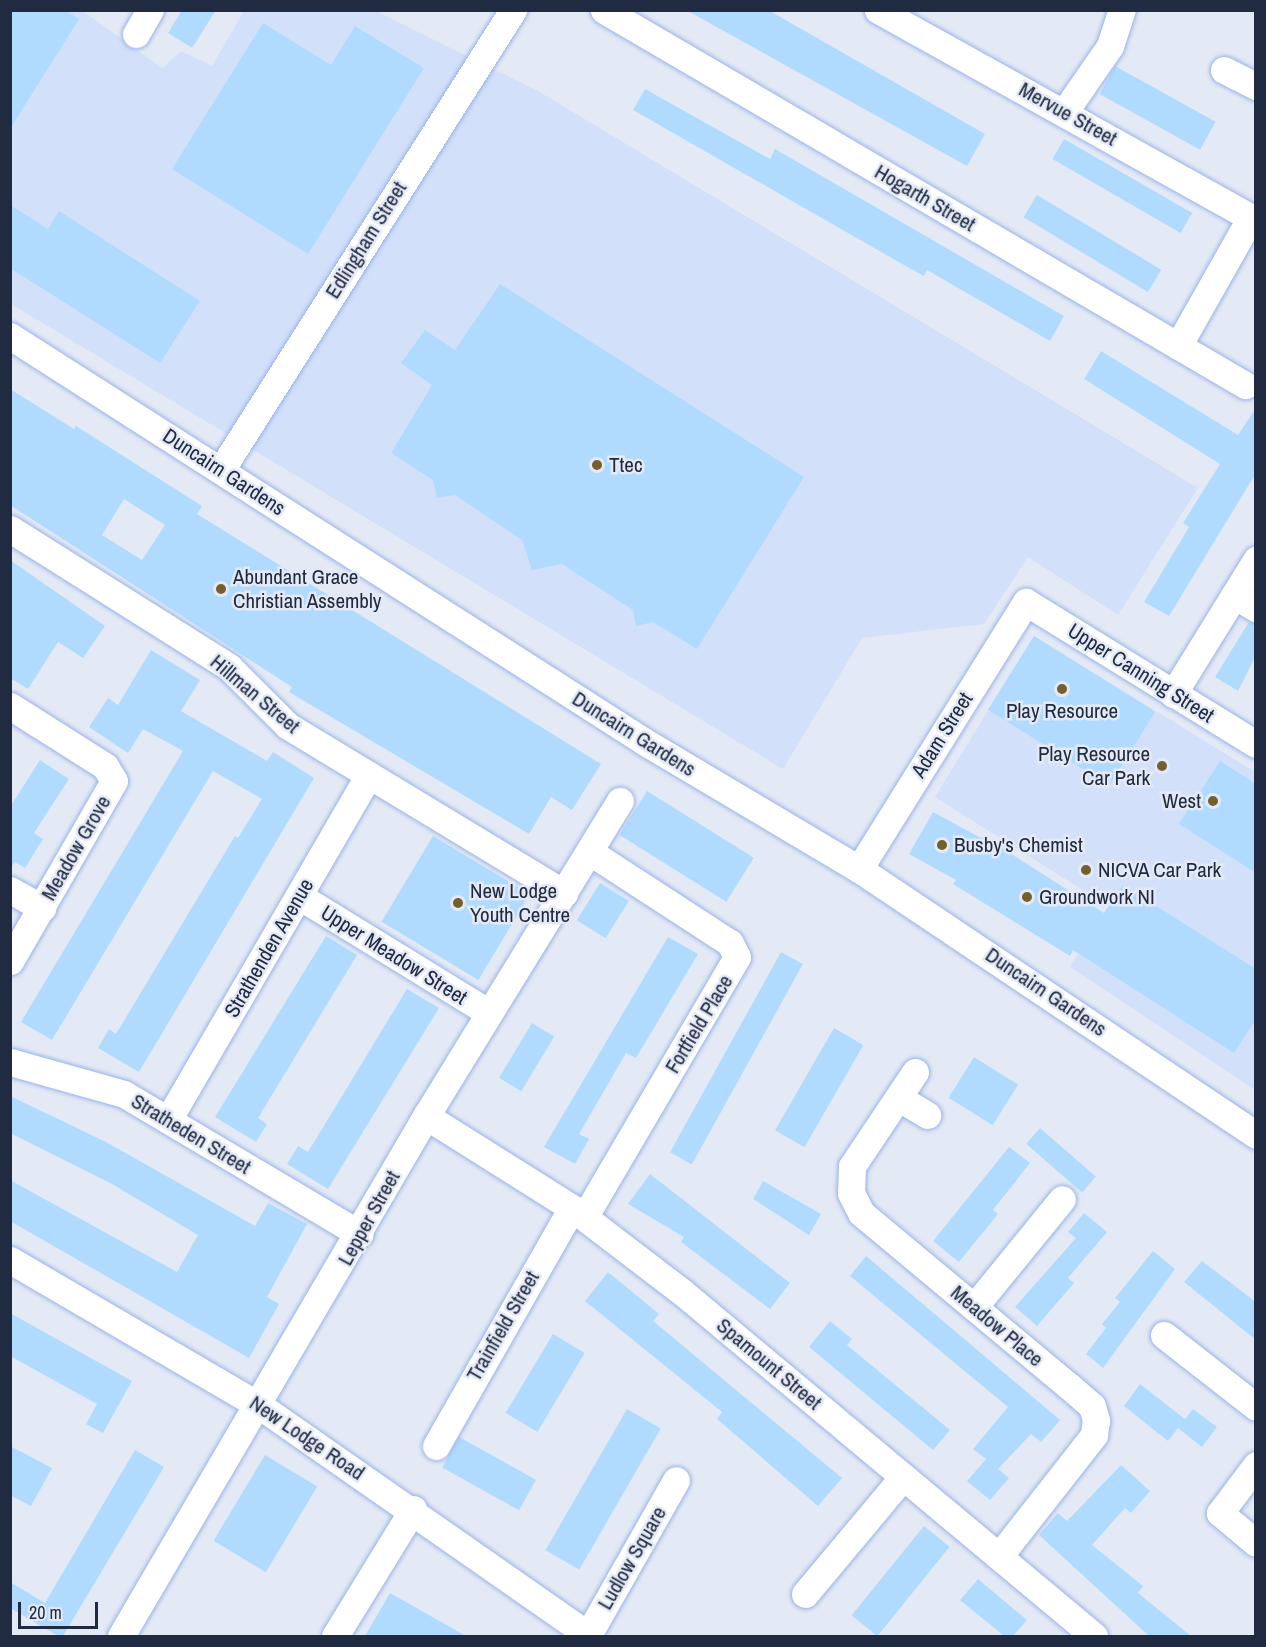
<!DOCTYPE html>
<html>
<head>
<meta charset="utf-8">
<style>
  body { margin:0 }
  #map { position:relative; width:1266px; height:1647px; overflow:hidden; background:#e4eaf5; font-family:"Archivo Narrow",sans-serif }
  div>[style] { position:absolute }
  .built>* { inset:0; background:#d3e0fa }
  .building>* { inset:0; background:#b0dbff; transform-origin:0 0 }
  .roads { filter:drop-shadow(0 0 2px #98b3e9) drop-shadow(0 0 2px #98b3e9) }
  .minor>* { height:27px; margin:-13.5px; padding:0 13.5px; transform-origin:13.5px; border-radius:13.5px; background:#fff }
  .dots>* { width:16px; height:16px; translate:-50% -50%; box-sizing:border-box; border:3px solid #e4eaf5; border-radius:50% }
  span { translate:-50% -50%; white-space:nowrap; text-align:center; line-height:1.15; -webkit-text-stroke:5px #e4eaf5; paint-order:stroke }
  .street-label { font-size:21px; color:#202a40 }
  .poi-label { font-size:21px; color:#202a40 }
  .left { translate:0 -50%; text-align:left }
  .right { translate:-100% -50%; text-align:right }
  .frame { position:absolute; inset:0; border:12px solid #202a40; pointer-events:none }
  .scale { position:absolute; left:18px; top:1602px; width:80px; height:27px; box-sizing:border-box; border:3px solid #202a40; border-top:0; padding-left:8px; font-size:18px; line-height:21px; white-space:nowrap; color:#202a40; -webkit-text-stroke:4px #e4eaf5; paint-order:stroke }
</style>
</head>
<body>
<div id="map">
  <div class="built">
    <i style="clip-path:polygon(10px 11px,83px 11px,162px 68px,181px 51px,212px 66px,244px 11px,376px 11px,538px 91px,1198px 488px,1118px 615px,1028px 557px,984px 624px,862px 638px,783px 769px,11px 304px)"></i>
    <i style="clip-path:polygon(1034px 636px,1255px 772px,1255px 1090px,1070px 967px,1108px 906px,935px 797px)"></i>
  </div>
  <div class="building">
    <i style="clip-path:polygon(10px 10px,65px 10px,79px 19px,10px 129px)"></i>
    <i style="clip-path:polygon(182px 10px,216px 10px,192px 48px,168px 33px)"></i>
    <i style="clip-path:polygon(686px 10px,768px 10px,985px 134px,967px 166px)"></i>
    <i style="clip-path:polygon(263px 23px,331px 65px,355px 26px,424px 68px,308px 254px,172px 169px)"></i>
    <i style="left:1115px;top:66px;width:115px;height:32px;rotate:29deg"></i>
    <i style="clip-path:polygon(645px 89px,770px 159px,775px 149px,1064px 316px,1050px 341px,927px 270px,924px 276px,904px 265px,633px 110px)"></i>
    <i style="left:1064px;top:139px;width:148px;height:23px;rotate:30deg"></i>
    <i style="left:1037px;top:195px;width:145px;height:26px;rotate:31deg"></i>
    <i style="clip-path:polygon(10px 205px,48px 229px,59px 211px,200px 301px,160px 363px,10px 268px)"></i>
    <i style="clip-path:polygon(500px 284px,804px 477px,697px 649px,653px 622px,636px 626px,633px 610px,562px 564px,532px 570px,522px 540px,455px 495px,437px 498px,433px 480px,391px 453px,432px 385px,401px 363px,425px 330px,455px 350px)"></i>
    <i style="clip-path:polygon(1101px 351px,1238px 435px,1256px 408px,1256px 473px,1169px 616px,1144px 602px,1189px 527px,1183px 523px,1220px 464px,1084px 379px)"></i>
    <i style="clip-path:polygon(evenodd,10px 389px,74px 429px,76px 426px,202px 506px,197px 514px,601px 764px,572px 810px,551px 797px,529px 834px,289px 692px,292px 687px,10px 505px,10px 389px,124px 499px,165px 525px,142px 560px,102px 535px,124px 499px)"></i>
    <i style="clip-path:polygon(10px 560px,105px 626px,83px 658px,58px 642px,28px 689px,10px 678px)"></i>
    <i style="clip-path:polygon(1249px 622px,1256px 624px,1256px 655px,1238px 691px,1215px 677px)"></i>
    <i style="left:1034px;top:636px;width:143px;height:87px;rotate:32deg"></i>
    <i style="clip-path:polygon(151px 650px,200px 680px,181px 711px,267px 761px,273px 752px,314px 778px,139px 1072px,98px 1048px,109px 1029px,116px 1034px,235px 836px,238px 838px,262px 799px,213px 771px,52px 1040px,21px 1022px,183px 751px,143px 729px,128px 753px,89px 727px,108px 698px,118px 705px)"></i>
    <i style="clip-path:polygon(40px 760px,69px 779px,34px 833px,43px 839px,25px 868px,15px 862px,10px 868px,10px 807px)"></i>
    <i style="clip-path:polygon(1220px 761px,1256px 784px,1256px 873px,1179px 824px)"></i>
    <i style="left:647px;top:791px;width:126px;height:52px;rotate:32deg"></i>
    <i style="clip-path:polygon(933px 812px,981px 838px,983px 836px,1104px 913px,1123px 885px,1256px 969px,1256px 1019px,1234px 1053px,1073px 950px,1070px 956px,953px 884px,956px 880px,909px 854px)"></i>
    <i style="left:433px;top:836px;width:113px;height:100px;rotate:31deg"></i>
    <i style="left:600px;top:883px;width:34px;height:44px;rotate:32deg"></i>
    <i style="clip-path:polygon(326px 936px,357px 955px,258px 1118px,267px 1124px,256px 1142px,215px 1117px)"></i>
    <i style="clip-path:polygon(668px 937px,698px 954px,636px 1058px,626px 1053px,597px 1103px,579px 1134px,589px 1139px,575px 1164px,544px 1147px)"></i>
    <i style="left:781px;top:952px;width:25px;height:229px;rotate:29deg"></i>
    <i style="clip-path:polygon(407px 989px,439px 1008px,328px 1189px,287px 1164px,298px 1146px,308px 1152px)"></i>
    <i style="left:532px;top:1023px;width:26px;height:64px;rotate:31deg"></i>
    <i style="left:834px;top:1028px;width:34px;height:118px;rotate:30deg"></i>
    <i style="left:974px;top:1057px;width:52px;height:48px;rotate:32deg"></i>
    <i style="clip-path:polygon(10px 1096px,106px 1142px,255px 1226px,268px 1203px,307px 1224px,267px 1297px,279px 1304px,249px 1358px,10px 1221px,10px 1180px,177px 1272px,198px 1235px,112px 1184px,10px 1133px)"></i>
    <i style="left:1040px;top:1128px;width:74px;height:21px;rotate:41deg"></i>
    <i style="clip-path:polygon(1009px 1147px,1030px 1163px,993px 1210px,998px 1214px,959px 1262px,933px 1241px)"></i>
    <i style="clip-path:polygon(650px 1174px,790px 1283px,770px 1309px,681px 1242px,684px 1237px,628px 1204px)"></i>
    <i style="clip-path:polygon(763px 1181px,821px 1214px,809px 1235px,753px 1199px)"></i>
    <i style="clip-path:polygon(1084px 1213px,1107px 1232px,1068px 1278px,1074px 1283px,1037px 1326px,1015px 1307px,1076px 1238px,1068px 1232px)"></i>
    <i style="clip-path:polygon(1153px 1251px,1175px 1269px,1103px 1368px,1086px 1354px,1106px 1328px,1102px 1324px,1120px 1302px,1115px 1298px)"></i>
    <i style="clip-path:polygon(866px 1256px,1060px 1420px,1041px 1442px,1031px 1434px,998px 1469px,1009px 1478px,990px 1500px,967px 1481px,986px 1459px,973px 1449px,1008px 1407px,850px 1276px)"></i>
    <i style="clip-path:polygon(1202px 1261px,1256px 1302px,1256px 1340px,1184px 1282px)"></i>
    <i style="clip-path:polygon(608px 1272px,659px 1314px,653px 1321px,842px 1478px,818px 1506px,717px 1419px,722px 1412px,585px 1301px)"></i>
    <i style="clip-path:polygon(10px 1313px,132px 1381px,103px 1433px,86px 1424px,97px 1404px,10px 1356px)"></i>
    <i style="clip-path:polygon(830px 1321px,852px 1339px,847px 1345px,950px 1430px,933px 1450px,809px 1347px)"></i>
    <i style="left:553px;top:1334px;width:37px;height:92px;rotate:31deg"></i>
    <i style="clip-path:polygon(1140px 1384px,1185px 1419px,1193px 1409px,1217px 1427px,1202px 1447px,1178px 1428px,1168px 1441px,1124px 1406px)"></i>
    <i style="left:627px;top:1409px;width:39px;height:163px;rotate:30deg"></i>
    <i style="left:459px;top:1437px;width:88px;height:35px;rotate:29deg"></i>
    <i style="clip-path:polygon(10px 1446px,52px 1468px,31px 1506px,10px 1495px)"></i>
    <i style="clip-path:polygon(135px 1450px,164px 1467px,63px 1636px,58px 1636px,10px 1608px,10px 1582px,45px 1603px)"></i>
    <i style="left:265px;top:1455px;width:61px;height:100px;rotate:31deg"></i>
    <i style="clip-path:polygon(1121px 1465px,1150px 1491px,1131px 1513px,1125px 1508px,1092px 1545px,1143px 1586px,1138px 1593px,1191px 1636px,1149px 1636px,1039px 1535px,1058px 1513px,1067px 1521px)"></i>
    <i style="left:924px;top:1526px;width:33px;height:115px;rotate:39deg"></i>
    <i style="clip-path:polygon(978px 1579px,1027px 1620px,1013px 1636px,1004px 1636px,960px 1600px)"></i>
    <i style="clip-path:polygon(390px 1593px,466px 1636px,365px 1636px)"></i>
  </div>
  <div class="roads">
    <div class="minor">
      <i style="left:604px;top:10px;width:743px;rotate:30.33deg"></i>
      <i style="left:878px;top:10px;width:432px;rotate:29.1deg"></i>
      <i style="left:136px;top:34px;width:28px;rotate:-60deg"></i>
      <i style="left:1224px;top:70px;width:36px;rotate:27deg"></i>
      <i style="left:1065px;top:111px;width:79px;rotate:-55.3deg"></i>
      <i style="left:1110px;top:46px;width:38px;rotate:-72deg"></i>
      <i style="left:10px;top:336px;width:754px;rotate:32.59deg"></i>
      <i style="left:645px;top:742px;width:249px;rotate:30.7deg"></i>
      <i style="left:859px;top:869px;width:478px;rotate:33.8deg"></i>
      <i style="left:1178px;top:346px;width:148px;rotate:-60.5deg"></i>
      <i style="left:221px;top:470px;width:545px;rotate:-57.59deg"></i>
      <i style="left:10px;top:529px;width:259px;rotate:32.2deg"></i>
      <i style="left:229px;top:667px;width:83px;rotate:45deg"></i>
      <i style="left:288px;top:726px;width:323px;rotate:31.2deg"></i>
      <i style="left:1234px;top:595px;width:26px;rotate:31deg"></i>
      <i style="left:1173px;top:694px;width:158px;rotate:-58.2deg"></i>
      <i style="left:10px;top:706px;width:112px;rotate:32.3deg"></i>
      <i style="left:105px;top:766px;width:17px;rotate:59deg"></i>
      <i style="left:114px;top:781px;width:208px;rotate:120deg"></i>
      <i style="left:859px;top:869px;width:315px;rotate:-58deg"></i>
      <i style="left:1026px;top:602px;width:270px;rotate:31.7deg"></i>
      <i style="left:10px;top:890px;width:37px;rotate:29deg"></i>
      <i style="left:299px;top:896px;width:223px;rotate:31.6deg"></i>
      <i style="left:10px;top:1062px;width:118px;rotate:15.7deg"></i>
      <i style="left:124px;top:1094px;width:274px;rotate:30.7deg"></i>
      <i style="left:915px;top:1072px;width:113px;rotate:123.8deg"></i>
      <i style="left:852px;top:1166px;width:27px;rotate:92deg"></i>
      <i style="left:851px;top:1193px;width:22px;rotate:63deg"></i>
      <i style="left:861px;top:1213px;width:272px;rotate:39.8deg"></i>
      <i style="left:1070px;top:1387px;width:29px;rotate:41deg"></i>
      <i style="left:1092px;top:1406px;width:15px;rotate:74deg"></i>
      <i style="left:1096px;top:1420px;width:15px;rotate:98deg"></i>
      <i style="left:1094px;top:1435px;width:154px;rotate:128.1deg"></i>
      <i style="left:899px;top:1098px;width:33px;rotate:31deg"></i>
      <i style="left:426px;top:1116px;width:173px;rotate:32.2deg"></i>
      <i style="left:572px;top:1208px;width:138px;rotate:37.4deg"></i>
      <i style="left:682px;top:1292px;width:537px;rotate:39.86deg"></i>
      <i style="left:168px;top:1120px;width:399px;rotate:-59.8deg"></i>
      <i style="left:585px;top:1216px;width:300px;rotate:-59.6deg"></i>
      <i style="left:737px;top:957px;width:16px;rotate:-117deg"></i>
      <i style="left:730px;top:943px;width:167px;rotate:-147deg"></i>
      <i style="left:10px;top:1260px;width:290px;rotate:30.3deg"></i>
      <i style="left:260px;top:1406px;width:402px;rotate:34.9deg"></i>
      <i style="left:974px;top:1307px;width:139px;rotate:-50.8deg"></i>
      <i style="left:1164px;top:1335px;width:117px;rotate:38deg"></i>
      <i style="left:436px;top:1446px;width:274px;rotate:-60.3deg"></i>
      <i style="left:1256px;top:1465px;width:60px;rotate:126.9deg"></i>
      <i style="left:1220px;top:1513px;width:47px;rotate:39.8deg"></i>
      <i style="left:805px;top:1594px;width:153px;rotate:-50.1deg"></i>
      <i style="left:588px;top:1635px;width:178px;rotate:-60.4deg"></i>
      <i style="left:121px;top:1636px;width:603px;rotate:-59.61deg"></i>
      <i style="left:426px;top:1116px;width:370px;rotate:-58.4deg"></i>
      <i style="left:335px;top:1636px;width:149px;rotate:-58.4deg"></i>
    </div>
  </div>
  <div class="dots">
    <i style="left:597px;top:465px;background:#765f2f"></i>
    <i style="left:221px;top:589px;background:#765f2f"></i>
    <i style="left:1062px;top:689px;background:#765f2f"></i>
    <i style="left:1162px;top:766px;background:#765f2f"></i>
    <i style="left:1213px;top:801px;background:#765f2f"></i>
    <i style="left:942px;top:845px;background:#765f2f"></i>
    <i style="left:1086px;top:870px;background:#765f2f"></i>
    <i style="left:1027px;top:897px;background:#765f2f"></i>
    <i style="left:458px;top:903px;background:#765f2f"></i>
  </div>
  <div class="street-label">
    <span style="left:1068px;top:114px;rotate:29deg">Mervue Street</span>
    <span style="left:925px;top:198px;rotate:30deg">Hogarth Street</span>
    <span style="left:366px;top:240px;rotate:-58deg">Edlingham Street</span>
    <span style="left:224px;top:472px;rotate:33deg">Duncairn Gardens</span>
    <span style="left:1141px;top:673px;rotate:32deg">Upper Canning Street</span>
    <span style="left:255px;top:694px;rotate:40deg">Hillman Street</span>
    <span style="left:634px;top:734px;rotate:32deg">Duncairn Gardens</span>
    <span style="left:942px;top:735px;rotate:-58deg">Adam Street</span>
    <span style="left:76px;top:848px;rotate:-60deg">Meadow Grove</span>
    <span style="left:269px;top:948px;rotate:-60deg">Strathenden Avenue</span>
    <span style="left:394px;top:955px;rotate:32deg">Upper Meadow Street</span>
    <span style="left:1046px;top:992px;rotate:34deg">Duncairn Gardens</span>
    <span style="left:699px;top:1024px;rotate:-59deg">Fortfield Place</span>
    <span style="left:191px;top:1134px;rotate:31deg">Stratheden Street</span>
    <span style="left:369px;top:1218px;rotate:-61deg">Lepper Street</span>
    <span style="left:503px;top:1326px;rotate:-60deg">Trainfield Street</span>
    <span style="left:997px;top:1326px;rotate:40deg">Meadow Place</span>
    <span style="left:769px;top:1364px;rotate:40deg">Spamount Street</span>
    <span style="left:307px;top:1438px;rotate:34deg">New Lodge Road</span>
    <span style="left:632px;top:1558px;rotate:-60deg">Ludlow Square</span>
  </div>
  <div class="poi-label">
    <span class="left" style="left:609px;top:465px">Ttec</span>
    <span class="left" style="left:233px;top:589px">Abundant Grace<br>Christian Assembly</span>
    <span style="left:1062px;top:711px">Play Resource</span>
    <span class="right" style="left:1150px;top:766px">Play Resource<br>Car Park</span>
    <span class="right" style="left:1201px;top:801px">West</span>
    <span class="left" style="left:954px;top:845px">Busby's Chemist</span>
    <span class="left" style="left:1098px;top:870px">NICVA Car Park</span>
    <span class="left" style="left:470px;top:903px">New Lodge<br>Youth Centre</span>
    <span class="left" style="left:1039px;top:897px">Groundwork NI</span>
  </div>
  <div class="frame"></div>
  <div class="scale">20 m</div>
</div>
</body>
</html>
